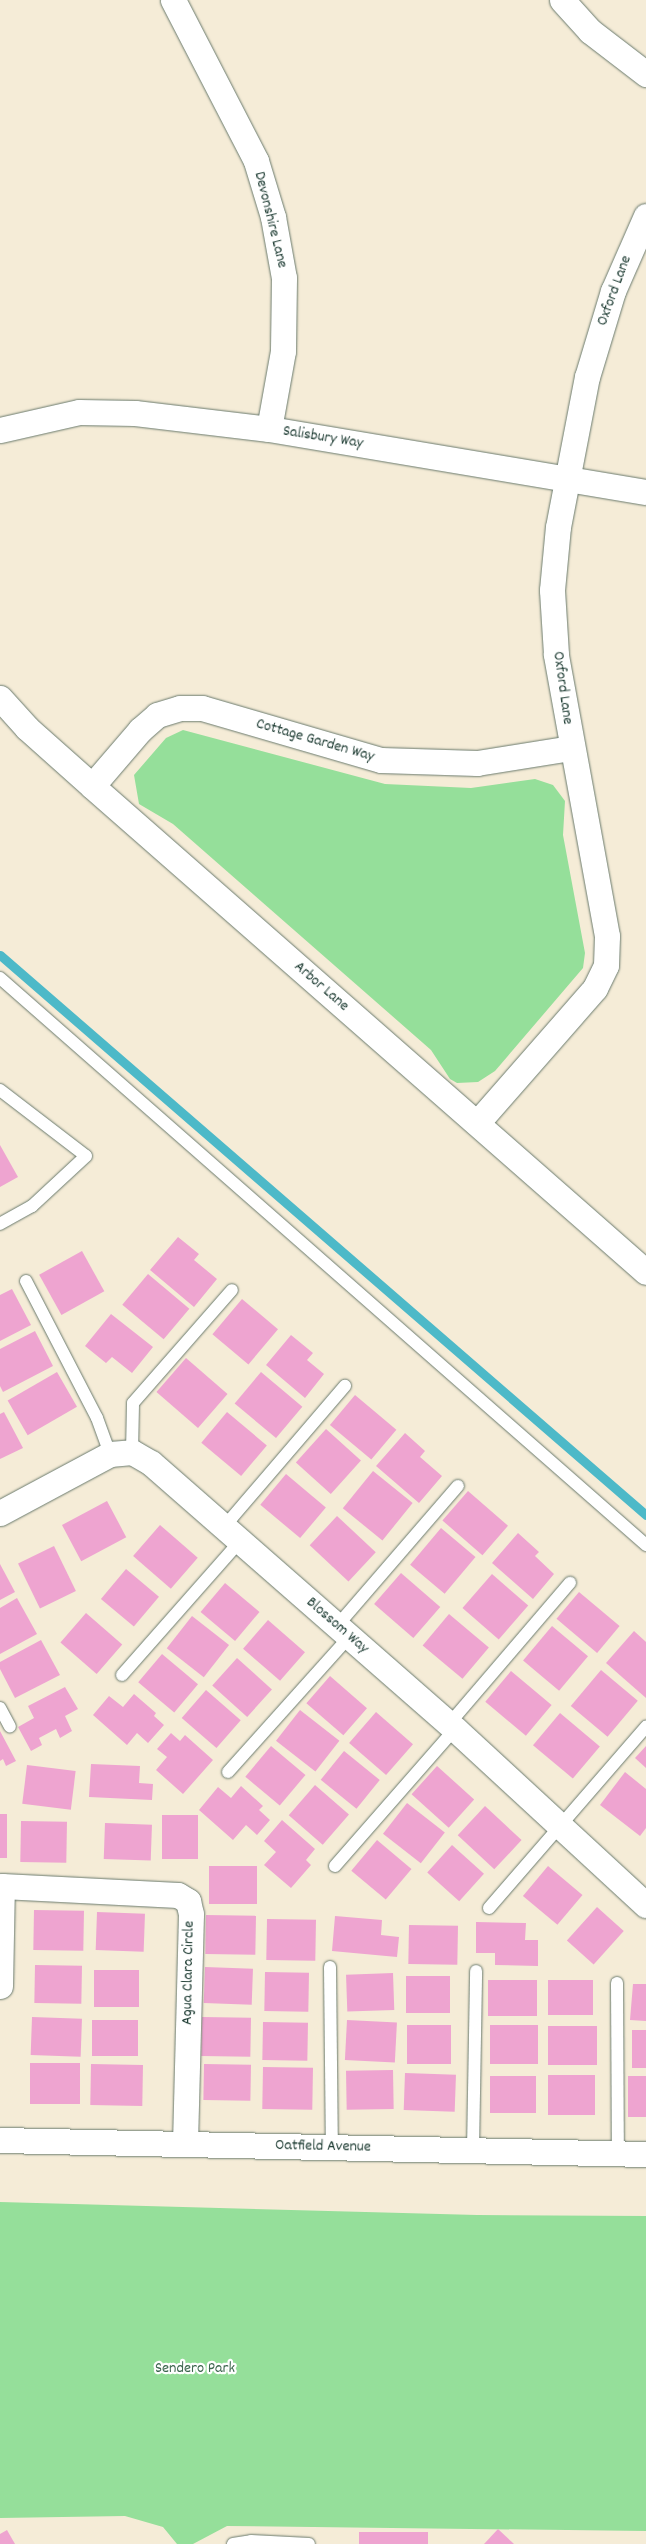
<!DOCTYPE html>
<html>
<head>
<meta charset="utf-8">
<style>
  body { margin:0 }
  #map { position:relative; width:646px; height:2544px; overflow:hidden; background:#f5ecd7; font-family:Dekko,sans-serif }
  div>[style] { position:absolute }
  .green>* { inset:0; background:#95df9a }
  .stream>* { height:9px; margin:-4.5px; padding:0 4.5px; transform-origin:4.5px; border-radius:4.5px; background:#4db9c8 }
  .building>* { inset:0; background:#eea4d0; transform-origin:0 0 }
  .roads { filter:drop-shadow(0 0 1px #6a7a6d) drop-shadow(0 0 1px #6a7a6d) }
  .lane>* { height:12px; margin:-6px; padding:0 6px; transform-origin:6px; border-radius:6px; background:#fff }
  .street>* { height:25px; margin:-12.5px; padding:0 12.5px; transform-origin:12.5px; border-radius:12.5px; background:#fff }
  span { translate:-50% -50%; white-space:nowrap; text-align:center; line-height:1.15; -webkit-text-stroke:4.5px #fff; paint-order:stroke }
  .street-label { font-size:16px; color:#1f3d34 }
  .park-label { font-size:16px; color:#3c664e }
</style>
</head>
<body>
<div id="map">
  <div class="green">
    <i style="clip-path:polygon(183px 730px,385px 784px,471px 788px,535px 779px,553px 785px,565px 801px,563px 835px,585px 953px,583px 968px,495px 1071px,478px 1082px,457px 1083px,450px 1079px,431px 1050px,173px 824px,139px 804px,134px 775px,166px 738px)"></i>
    <i style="clip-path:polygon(0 2202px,477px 2215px,646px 2216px,646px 2531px,227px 2526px,193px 2544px,177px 2544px,163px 2527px,125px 2516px,0 2518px)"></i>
  </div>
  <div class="stream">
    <i style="left:0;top:955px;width:855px;rotate:40.92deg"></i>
  </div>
  <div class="building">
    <i style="clip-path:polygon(0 1145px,18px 1177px,0 1187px)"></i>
    <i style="clip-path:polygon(178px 1237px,199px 1254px,194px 1260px,217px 1279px,194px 1307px,150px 1270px)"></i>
    <i style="left:82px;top:1251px;width:46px;height:49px;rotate:61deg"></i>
    <i style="left:148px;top:1274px;width:54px;height:40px;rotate:40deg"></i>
    <i style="clip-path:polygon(12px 1289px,31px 1325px,0 1341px,0 1295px)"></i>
    <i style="left:242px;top:1299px;width:47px;height:46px;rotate:40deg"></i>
    <i style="clip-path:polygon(111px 1314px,153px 1347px,132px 1373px,112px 1357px,106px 1363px,85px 1346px)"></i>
    <i style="clip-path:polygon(35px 1331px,53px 1366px,3px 1392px,0 1386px,0 1349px)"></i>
    <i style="clip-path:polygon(291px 1335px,313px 1353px,307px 1360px,324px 1374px,305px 1398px,266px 1365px)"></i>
    <i style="left:186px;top:1358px;width:55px;height:45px;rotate:41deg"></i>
    <i style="left:57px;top:1372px;width:40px;height:57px;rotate:60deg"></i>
    <i style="left:261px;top:1372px;width:54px;height:41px;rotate:40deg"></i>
    <i style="left:355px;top:1395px;width:54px;height:39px;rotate:40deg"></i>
    <i style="clip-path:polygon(4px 1412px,23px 1448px,0 1459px,0 1414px)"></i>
    <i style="left:227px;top:1412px;width:52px;height:40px;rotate:40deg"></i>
    <i style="left:326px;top:1429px;width:47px;height:45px;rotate:42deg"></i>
    <i style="clip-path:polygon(405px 1433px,425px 1451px,420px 1457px,442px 1476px,419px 1503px,376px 1466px)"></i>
    <i style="left:373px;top:1471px;width:51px;height:48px;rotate:39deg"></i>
    <i style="left:286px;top:1474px;width:52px;height:40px;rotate:40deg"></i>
    <i style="left:468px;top:1491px;width:53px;height:39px;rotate:41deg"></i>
    <i style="left:107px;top:1501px;width:41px;height:51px;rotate:62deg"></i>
    <i style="left:337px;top:1516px;width:53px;height:40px;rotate:43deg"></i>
    <i style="left:160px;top:1525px;width:50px;height:41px;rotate:41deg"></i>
    <i style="left:441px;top:1528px;width:45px;height:48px;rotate:40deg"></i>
    <i style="clip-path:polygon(518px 1533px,539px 1552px,535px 1556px,554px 1574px,533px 1599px,492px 1563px)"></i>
    <i style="left:54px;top:1546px;width:50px;height:40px;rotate:64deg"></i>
    <i style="clip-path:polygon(0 1564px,15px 1592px,0 1600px)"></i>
    <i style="left:126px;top:1569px;width:43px;height:39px;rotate:40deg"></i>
    <i style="left:401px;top:1573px;width:52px;height:41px;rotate:41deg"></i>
    <i style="left:492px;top:1574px;width:48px;height:45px;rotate:41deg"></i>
    <i style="left:225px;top:1583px;width:45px;height:38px;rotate:40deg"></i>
    <i style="left:579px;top:1592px;width:53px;height:35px;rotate:40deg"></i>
    <i style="clip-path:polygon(17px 1598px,37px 1634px,0 1654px,0 1608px)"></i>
    <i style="left:86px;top:1613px;width:48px;height:39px;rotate:41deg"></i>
    <i style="left:449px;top:1614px;width:52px;height:41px;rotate:40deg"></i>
    <i style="left:192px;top:1616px;width:47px;height:41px;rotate:38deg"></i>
    <i style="left:268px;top:1620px;width:49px;height:38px;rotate:41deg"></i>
    <i style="left:552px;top:1626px;width:47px;height:45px;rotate:40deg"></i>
    <i style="clip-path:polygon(634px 1631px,646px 1642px,646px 1698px,606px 1663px)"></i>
    <i style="clip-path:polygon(41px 1640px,60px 1675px,15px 1698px,0 1669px,0 1662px)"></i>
    <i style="left:162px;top:1654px;width:47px;height:37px;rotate:40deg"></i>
    <i style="left:237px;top:1658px;width:47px;height:37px;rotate:42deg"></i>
    <i style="left:601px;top:1670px;width:48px;height:47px;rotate:40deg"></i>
    <i style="left:511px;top:1671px;width:53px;height:40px;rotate:40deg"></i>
    <i style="left:330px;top:1676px;width:49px;height:36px;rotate:41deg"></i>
    <i style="clip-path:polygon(65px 1687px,78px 1709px,65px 1716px,72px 1731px,60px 1738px,56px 1729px,39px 1738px,42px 1745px,31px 1751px,18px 1727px,34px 1718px,28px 1706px)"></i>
    <i style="left:206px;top:1690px;width:46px;height:37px;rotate:41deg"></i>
    <i style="clip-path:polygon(134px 1694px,156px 1713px,154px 1716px,164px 1725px,148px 1743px,137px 1733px,127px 1745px,93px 1715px,109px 1696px,123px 1707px)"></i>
    <i style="left:300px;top:1710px;width:50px;height:39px;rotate:38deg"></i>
    <i style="left:376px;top:1712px;width:49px;height:41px;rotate:41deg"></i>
    <i style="left:560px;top:1713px;width:52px;height:42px;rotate:40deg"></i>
    <i style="clip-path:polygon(0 1731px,16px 1761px,6px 1766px,3px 1759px,0 1761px)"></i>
    <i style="clip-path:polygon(171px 1733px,180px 1741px,185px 1735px,213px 1760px,183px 1794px,156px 1770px,167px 1757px,157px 1749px)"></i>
    <i style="left:271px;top:1746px;width:45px;height:40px;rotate:40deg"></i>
    <i style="clip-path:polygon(646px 1746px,646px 1768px,635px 1758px)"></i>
    <i style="left:344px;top:1751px;width:46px;height:37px;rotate:39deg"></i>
    <i style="clip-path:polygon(91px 1764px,140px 1766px,139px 1783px,153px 1784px,152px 1800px,89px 1797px)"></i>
    <i style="left:27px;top:1765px;width:49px;height:39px;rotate:7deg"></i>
    <i style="left:437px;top:1766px;width:50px;height:38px;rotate:42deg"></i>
    <i style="clip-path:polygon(625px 1772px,646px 1789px,646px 1828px,640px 1836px,600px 1805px)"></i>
    <i style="left:315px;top:1785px;width:45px;height:40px;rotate:41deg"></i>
    <i style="clip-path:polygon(241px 1786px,263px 1806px,259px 1810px,270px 1820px,257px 1835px,246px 1825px,233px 1840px,199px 1810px,218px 1787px,231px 1798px)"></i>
    <i style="left:407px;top:1803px;width:48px;height:39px;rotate:38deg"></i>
    <i style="left:485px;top:1806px;width:50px;height:40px;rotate:43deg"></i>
    <i style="left:0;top:1814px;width:7px;height:44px"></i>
    <i style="left:162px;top:1815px;width:36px;height:44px"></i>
    <i style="clip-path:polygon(282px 1820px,315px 1849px,306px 1860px,311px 1865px,291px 1888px,264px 1865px,276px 1852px,264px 1841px)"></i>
    <i style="left:21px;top:1821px;width:46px;height:41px;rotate:1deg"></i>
    <i style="left:105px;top:1823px;width:47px;height:36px;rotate:2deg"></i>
    <i style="left:377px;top:1840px;width:45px;height:40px;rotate:40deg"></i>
    <i style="left:452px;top:1845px;width:43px;height:37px;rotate:42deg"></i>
    <i style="left:209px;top:1866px;width:48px;height:38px"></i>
    <i style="left:548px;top:1866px;width:45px;height:39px;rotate:40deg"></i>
    <i style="left:597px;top:1907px;width:36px;height:45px;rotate:42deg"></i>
    <i style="left:34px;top:1910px;width:50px;height:40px;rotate:1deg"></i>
    <i style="left:97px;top:1912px;width:48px;height:38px;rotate:2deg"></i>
    <i style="left:206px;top:1915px;width:50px;height:39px;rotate:1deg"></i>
    <i style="clip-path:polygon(335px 1916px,382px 1920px,381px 1935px,399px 1937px,397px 1957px,332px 1951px)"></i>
    <i style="left:267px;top:1919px;width:49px;height:41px;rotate:1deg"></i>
    <i style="clip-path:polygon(476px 1922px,526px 1923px,525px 1940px,538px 1940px,538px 1966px,495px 1965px,495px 1953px,476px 1953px)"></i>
    <i style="left:409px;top:1925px;width:49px;height:39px;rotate:1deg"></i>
    <i style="left:35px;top:1965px;width:47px;height:38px;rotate:1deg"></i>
    <i style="left:205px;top:1967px;width:48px;height:36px;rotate:2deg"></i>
    <i style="left:94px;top:1970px;width:45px;height:37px"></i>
    <i style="left:265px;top:1972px;width:44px;height:39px;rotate:1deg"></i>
    <i style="left:393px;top:1973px;width:37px;height:47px;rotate:88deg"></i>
    <i style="left:406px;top:1976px;width:44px;height:37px"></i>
    <i style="left:488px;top:1980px;width:49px;height:36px"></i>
    <i style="left:548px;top:1980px;width:45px;height:35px"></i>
    <i style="clip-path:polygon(633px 1984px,646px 1984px,646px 2021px,630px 2020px)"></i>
    <i style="left:32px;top:2017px;width:50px;height:38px;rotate:2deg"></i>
    <i style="left:202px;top:2017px;width:49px;height:39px;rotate:1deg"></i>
    <i style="left:92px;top:2020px;width:46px;height:36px"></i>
    <i style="left:347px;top:2020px;width:50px;height:40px;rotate:3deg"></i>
    <i style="left:263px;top:2022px;width:45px;height:38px;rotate:1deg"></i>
    <i style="left:407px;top:2025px;width:44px;height:39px"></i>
    <i style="left:490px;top:2025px;width:48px;height:39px"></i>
    <i style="left:548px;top:2026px;width:49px;height:39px"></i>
    <i style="left:632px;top:2030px;width:14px;height:38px"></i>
    <i style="left:30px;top:2063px;width:50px;height:41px"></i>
    <i style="left:91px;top:2064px;width:52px;height:41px;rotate:1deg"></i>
    <i style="left:204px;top:2064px;width:47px;height:36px;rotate:1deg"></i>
    <i style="left:263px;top:2067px;width:50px;height:42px;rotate:1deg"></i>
    <i style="left:393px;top:2070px;width:39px;height:47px;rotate:89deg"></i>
    <i style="left:405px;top:2073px;width:51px;height:37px;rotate:2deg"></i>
    <i style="left:595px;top:2075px;width:40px;height:47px;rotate:90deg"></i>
    <i style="left:536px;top:2076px;width:37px;height:46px;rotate:90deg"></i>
    <i style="left:628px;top:2076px;width:18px;height:41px"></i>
    <i style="clip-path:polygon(498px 2529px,514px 2544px,484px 2544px)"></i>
    <i style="clip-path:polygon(7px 2530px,15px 2544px,0 2544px,0 2534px)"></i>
    <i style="left:359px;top:2532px;width:69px;height:12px"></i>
  </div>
  <div class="roads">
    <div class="lane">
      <i style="left:0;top:978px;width:860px;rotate:41.27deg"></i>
      <i style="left:0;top:1090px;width:108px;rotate:37.5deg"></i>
      <i style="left:86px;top:1156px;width:74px;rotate:137.2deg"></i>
      <i style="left:32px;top:1206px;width:37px;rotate:151deg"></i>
      <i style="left:26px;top:1281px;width:154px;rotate:62.6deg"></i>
      <i style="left:97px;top:1418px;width:38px;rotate:70deg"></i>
      <i style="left:132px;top:1452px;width:49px;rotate:-88.8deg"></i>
      <i style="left:133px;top:1403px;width:150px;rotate:-48.8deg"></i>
      <i style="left:224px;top:1527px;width:186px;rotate:-49.4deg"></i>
      <i style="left:337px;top:1626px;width:185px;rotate:-49.2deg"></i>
      <i style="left:122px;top:1675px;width:179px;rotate:-48.6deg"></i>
      <i style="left:0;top:1708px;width:21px;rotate:62deg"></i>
      <i style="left:449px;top:1724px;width:186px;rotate:-49.4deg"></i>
      <i style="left:228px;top:1772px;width:181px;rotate:-48.1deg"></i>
      <i style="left:335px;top:1866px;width:182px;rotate:-48.8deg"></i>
      <i style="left:489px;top:1908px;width:240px;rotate:-49.1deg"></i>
      <i style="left:330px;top:1967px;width:180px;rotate:89.4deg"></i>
      <i style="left:617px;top:1983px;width:170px;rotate:89.7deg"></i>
      <i style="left:473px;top:2150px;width:179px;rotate:-89deg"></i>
      <i style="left:233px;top:2544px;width:18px;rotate:-9deg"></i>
      <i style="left:251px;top:2541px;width:58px;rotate:3deg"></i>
    </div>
    <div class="street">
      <i style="left:173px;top:0;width:181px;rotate:62.7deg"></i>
      <i style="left:256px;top:161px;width:59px;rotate:73.1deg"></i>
      <i style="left:273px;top:217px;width:62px;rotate:79.8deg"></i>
      <i style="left:284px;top:278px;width:73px;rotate:90.8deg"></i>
      <i style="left:283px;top:351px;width:79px;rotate:100.2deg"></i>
      <i style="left:562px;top:0;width:42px;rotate:47.9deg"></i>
      <i style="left:590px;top:31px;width:71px;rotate:37.5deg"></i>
      <i style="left:0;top:430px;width:81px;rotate:-12.8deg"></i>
      <i style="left:79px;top:412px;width:56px;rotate:1deg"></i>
      <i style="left:135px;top:413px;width:135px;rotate:6.8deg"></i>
      <i style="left:269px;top:429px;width:382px;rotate:9.5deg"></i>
      <i style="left:0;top:698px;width:40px;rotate:48deg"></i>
      <i style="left:27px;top:728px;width:87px;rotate:41.7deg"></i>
      <i style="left:92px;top:786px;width:737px;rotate:41.26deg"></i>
      <i style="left:92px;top:786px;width:74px;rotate:-49.4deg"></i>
      <i style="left:140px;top:730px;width:23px;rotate:-41deg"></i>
      <i style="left:157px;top:715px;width:24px;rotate:-17deg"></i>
      <i style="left:180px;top:708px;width:22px"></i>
      <i style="left:202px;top:708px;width:186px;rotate:16.2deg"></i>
      <i style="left:381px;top:760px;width:96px;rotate:1.8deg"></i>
      <i style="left:477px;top:763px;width:95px;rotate:-9.1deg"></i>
      <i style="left:477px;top:1123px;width:179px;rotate:-48.8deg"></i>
      <i style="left:595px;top:988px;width:25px;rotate:-64deg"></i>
      <i style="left:606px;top:965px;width:29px;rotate:-88deg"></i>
      <i style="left:607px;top:936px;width:287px;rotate:-100.3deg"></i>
      <i style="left:556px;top:654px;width:64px;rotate:-93.6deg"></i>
      <i style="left:552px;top:590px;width:63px;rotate:-84.6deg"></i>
      <i style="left:558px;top:527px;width:153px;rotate:-79.1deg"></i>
      <i style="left:587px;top:377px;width:90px;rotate:-73.2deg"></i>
      <i style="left:613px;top:291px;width:82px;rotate:-66.3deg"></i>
      <i style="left:0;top:1513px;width:125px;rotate:-28.2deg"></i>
      <i style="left:110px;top:1454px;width:22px;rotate:-5deg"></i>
      <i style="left:132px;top:1452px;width:22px;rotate:30deg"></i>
      <i style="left:151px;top:1463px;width:404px;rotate:41.2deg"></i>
      <i style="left:455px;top:1729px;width:260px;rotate:42.7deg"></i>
      <i style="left:0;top:1986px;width:100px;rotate:-88.9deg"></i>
      <i style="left:2px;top:1886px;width:176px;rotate:2.9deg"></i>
      <i style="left:178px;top:1895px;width:12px;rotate:31deg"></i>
      <i style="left:188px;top:1901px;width:13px;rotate:77deg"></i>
      <i style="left:191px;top:1914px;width:230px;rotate:91.5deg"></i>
      <i style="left:0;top:2140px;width:646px;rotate:1.24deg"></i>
    </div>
  </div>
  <div class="street-label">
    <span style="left:270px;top:220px;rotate:76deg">Devonshire Lane</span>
    <span style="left:615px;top:291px;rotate:-70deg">Oxford Lane</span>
    <span style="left:323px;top:438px;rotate:9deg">Salisbury Way</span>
    <span style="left:562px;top:688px;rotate:82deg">Oxford Lane</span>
    <span style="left:315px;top:741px;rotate:16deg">Cottage Garden Way</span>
    <span style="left:321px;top:987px;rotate:41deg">Arbor Lane</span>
    <span style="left:337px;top:1626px;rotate:41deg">Blossom Way</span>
    <span style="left:189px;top:1973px;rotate:-89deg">Agua Clara Circle</span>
    <span style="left:323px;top:2147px;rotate:1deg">Oatfield Avenue</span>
  </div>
  <div class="park-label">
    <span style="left:195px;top:2369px">Sendero Park</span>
  </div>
</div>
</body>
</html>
